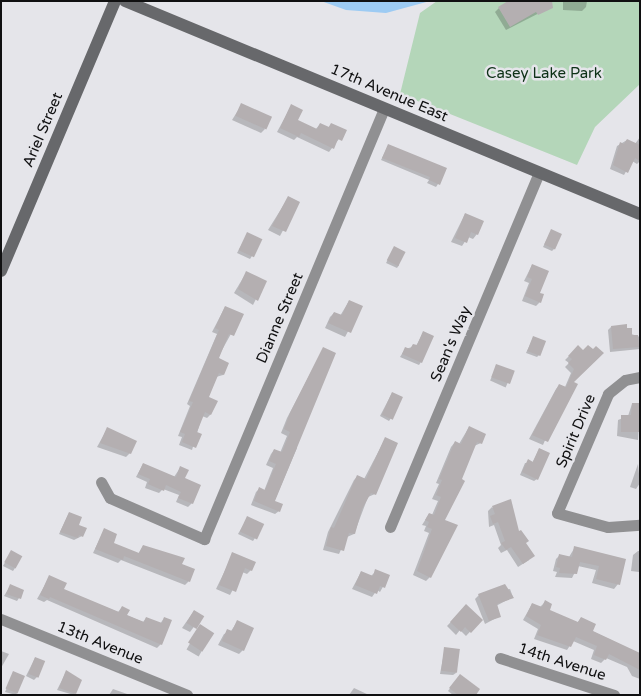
<!DOCTYPE html>
<html>
<head>
<meta charset="utf-8">
<style>
  body { margin:0 }
  #map { position:relative; width:641px; height:696px; overflow:hidden; background:#e5e5ea; font-family:"Varela Round",sans-serif }
  div>[style] { position:absolute }
  .green>* { inset:0; background:#b4d6b9 }
  .water>* { inset:0; background:#9dcbf3 }
  .shadow>* { inset:0; background:#0003; transform-origin:0 0 }
  .building>* { inset:0; background:#b4afb1; transform-origin:0 0 }
  .street>* { height:11px; margin:-5.5px; padding:0 5.5px; transform-origin:5.5px; border-radius:5.5px; background:#909092 }
  .secondary>* { height:12px; margin:-6px; padding:0 6px; transform-origin:6px; border-radius:6px; background:#67686b }
  span { translate:-50% -50%; white-space:nowrap; text-align:center; line-height:1.15; -webkit-text-stroke:5px #e5e5ea; paint-order:stroke }
  .park-label { font-size:15px; color:#0e3117 }
  .street-label { font-size:15px; color:#101011 }
  .frame { position:absolute; inset:0; border:2px solid #101011; pointer-events:none }
</style>
</head>
<body>
<div id="map">
  <div class="green">
    <i style="clip-path:polygon(437px 1px,640px 1px,640px 84px,595px 127px,577px 165px,400px 94px,420px 13px)"></i>
  </div>
  <div class="water">
    <i style="clip-path:polygon(321px 1px,430px 1px,386px 13px,346px 10px)"></i>
  </div>
  <div class="shadow">
    <i style="clip-path:polygon(563px 1px,587px 1px,586px 7px,582px 11px,563px 10px)"></i>
    <i style="clip-path:polygon(551px 7px,506px 30px,495px 12px,499px 8px)"></i>
    <i style="clip-path:polygon(242px 104px,265px 129px,261px 133px,232px 120px)"></i>
    <i style="clip-path:polygon(291px 106px,296px 121px,315px 130px,320px 124px,328px 128px,331px 124px,345px 131px,329px 152px,297px 137px,294px 140px,277px 132px)"></i>
    <i style="clip-path:polygon(640px 137px,640px 161px,637px 164px,632px 161px,624px 175px,610px 169px,617px 146px,627px 140px,635px 144px)"></i>
    <i style="clip-path:polygon(388px 146px,446px 169px,438px 184px,436px 187px,427px 183px,429px 180px,381px 160px)"></i>
    <i style="clip-path:polygon(288px 198px,298px 202px,280px 236px,268px 230px)"></i>
    <i style="clip-path:polygon(465px 214px,477px 234px,473px 239px,468px 237px,462px 246px,451px 242px)"></i>
    <i style="clip-path:polygon(551px 231px,555px 248px,552px 251px,543px 247px)"></i>
    <i style="clip-path:polygon(248px 233px,252px 256px,250px 259px,237px 253px)"></i>
    <i style="clip-path:polygon(394px 248px,399px 265px,397px 268px,386px 263px)"></i>
    <i style="clip-path:polygon(532px 265px,540px 302px,536px 306px,522px 301px,529px 283px,524px 281px)"></i>
    <i style="clip-path:polygon(246px 273px,265px 281px,253px 305px,234px 293px)"></i>
    <i style="clip-path:polygon(349px 301px,361px 307px,345px 337px,325px 328px,330px 317px,334px 313px,340px 316px)"></i>
    <i style="clip-path:polygon(225px 307px,242px 314px,217px 359px,228px 363px,223px 375px,216px 377px,207px 397px,216px 401px,210px 415px,207px 418px,202px 416px,192px 450px,179px 445px,182px 437px,178px 436px,190px 406px,187px 404px,217px 334px,212px 332px)"></i>
    <i style="clip-path:polygon(611px 327px,640px 337px,640px 349px,610px 352px,608px 330px)"></i>
    <i style="clip-path:polygon(423px 333px,421px 362px,419px 365px,400px 357px,405px 349px,416px 346px)"></i>
    <i style="clip-path:polygon(533px 338px,539px 355px,537px 357px,526px 353px)"></i>
    <i style="clip-path:polygon(578px 347px,583px 352px,543px 445px,529px 439px,556px 389px,560px 385px,565px 387px,571px 373px,565px 367px,569px 363px,565px 360px)"></i>
    <i style="clip-path:polygon(323px 349px,294px 447px,297px 448px,274px 502px,279px 511px,275px 514px,251px 505px,256px 492px,259px 489px,264px 491px,273px 468px,266px 465px,271px 454px,274px 450px,280px 453px,287px 436px,281px 433px,287px 418px)"></i>
    <i style="left:497px;top:365px;width:17px;height:17px;rotate:24deg"></i>
    <i style="clip-path:polygon(392px 393px,391px 418px,389px 421px,380px 416px)"></i>
    <i style="clip-path:polygon(632px 404px,640px 404px,638px 440px,617px 436px,618px 420px,628px 416px)"></i>
    <i style="clip-path:polygon(469px 427px,481px 443px,474px 446px,444px 520px,430px 577px,426px 581px,413px 575px,429px 533px,424px 531px,426px 526px,422px 525px,429px 514px,432px 515px,438px 501px,432px 499px,439px 484px,436px 483px,451px 447px,455px 442px,459px 444px)"></i>
    <i style="clip-path:polygon(107px 429px,130px 453px,126px 457px,97px 447px)"></i>
    <i style="clip-path:polygon(385px 439px,375px 494px,368px 497px,354px 534px,347px 537px,339px 554px,323px 550px,328px 532px,354px 480px,358px 476px,364px 479px)"></i>
    <i style="clip-path:polygon(539px 449px,537px 479px,534px 481px,520px 475px,525px 463px,532px 463px)"></i>
    <i style="clip-path:polygon(143px 464px,174px 477px,180px 468px,192px 503px,188px 507px,176px 502px,179px 495px,163px 489px,159px 493px,145px 488px,147px 482px,136px 477px)"></i>
    <i style="clip-path:polygon(638px 464px,640px 483px,636px 489px,630px 487px)"></i>
    <i style="clip-path:polygon(492px 507px,525px 543px,529px 560px,518px 567px,507px 550px,501px 553px,498px 548px,501px 545px,494px 525px,489px 527px,488px 511px)"></i>
    <i style="clip-path:polygon(69px 513px,82px 536px,74px 540px,59px 534px)"></i>
    <i style="clip-path:polygon(248px 517px,255px 538px,253px 541px,238px 534px)"></i>
    <i style="clip-path:polygon(104px 530px,112px 544px,138px 554px,143px 546px,181px 565px,189px 581px,185px 585px,121px 560px,118px 563px,93px 553px)"></i>
    <i style="clip-path:polygon(575px 547px,625px 560px,618px 584px,614px 589px,592px 583px,596px 570px,578px 566px,572px 578px,555px 577px,557px 572px,553px 571px,556px 559px,560px 555px,569px 557px)"></i>
    <i style="clip-path:polygon(638px 551px,640px 551px,640px 580px,639px 572px,631px 571px,633px 555px)"></i>
    <i style="clip-path:polygon(11px 552px,15px 568px,13px 571px,3px 566px)"></i>
    <i style="clip-path:polygon(233px 554px,251px 570px,247px 574px,242px 572px,230px 595px,216px 589px)"></i>
    <i style="clip-path:polygon(376px 571px,389px 576px,380px 592px,377px 590px,372px 597px,352px 589px,361px 572px,371px 576px)"></i>
    <i style="clip-path:polygon(50px 576px,63px 590px,118px 612px,122px 607px,126px 615px,143px 622px,146px 618px,160px 624px,164px 618px,161px 644px,157px 648px,47px 600px,44px 602px,37px 599px)"></i>
    <i style="clip-path:polygon(10px 586px,19px 598px,17px 601px,4px 596px)"></i>
    <i style="clip-path:polygon(510px 589px,513px 597px,496px 606px,500px 616px,485px 624px,475px 599px,479px 595px)"></i>
    <i style="clip-path:polygon(545px 602px,548px 611px,577px 623px,581px 618px,592px 631px,640px 654px,640px 679px,632px 676px,627px 667px,606px 658px,601px 663px,591px 659px,594px 650px,573px 641px,567px 650px,534px 639px,538px 629px,523px 620px,532px 604px,540px 607px)"></i>
    <i style="clip-path:polygon(466px 606px,481px 620px,466px 636px,460px 630px,456px 635px,447px 626px)"></i>
    <i style="clip-path:polygon(194px 611px,202px 616px,190px 632px,182px 628px)"></i>
    <i style="clip-path:polygon(237px 622px,243px 650px,239px 654px,218px 645px,224px 634px,231px 631px)"></i>
    <i style="left:200px;top:626px;width:14px;height:27px;rotate:30deg"></i>
    <i style="clip-path:polygon(445px 648px,456px 673px,453px 675px,440px 674px)"></i>
    <i style="clip-path:polygon(1px 651px,9px 654px,1px 668px)"></i>
    <i style="clip-path:polygon(35px 658px,37px 677px,34px 680px,26px 676px)"></i>
    <i style="clip-path:polygon(14px 672px,17px 693px,16px 695px,5px 692px)"></i>
    <i style="clip-path:polygon(66px 672px,75px 694px,74px 695px,57px 690px)"></i>
    <i style="clip-path:polygon(458px 678px,474px 695px,453px 695px,448px 691px)"></i>
    <i style="clip-path:polygon(354px 688px,369px 695px,349px 695px)"></i>
    <i style="clip-path:polygon(113px 689px,130px 695px,109px 695px)"></i>
  </div>
  <div class="building">
    <i style="clip-path:polygon(508px 1px,552px 1px,553px 8px,538px 15px,536px 12px,510px 27px,498px 7px)"></i>
    <i style="left:241px;top:103px;width:34px;height:14px;rotate:24deg"></i>
    <i style="clip-path:polygon(291px 104px,303px 110px,298px 120px,317px 129px,320px 123px,329px 127px,331px 123px,347px 130px,342px 141px,338px 139px,334px 149px,301px 133px,299px 137px,280px 128px)"></i>
    <i style="clip-path:polygon(627px 139px,640px 145px,640px 161px,635px 158px,628px 173px,613px 165px,620px 142px,624px 144px)"></i>
    <i style="clip-path:polygon(388px 144px,447px 168px,440px 185px,429px 180px,430px 177px,382px 158px)"></i>
    <i style="clip-path:polygon(288px 196px,300px 202px,286px 232px,272px 226px)"></i>
    <i style="clip-path:polygon(465px 213px,484px 221px,478px 235px,471px 232px,467px 243px,455px 238px)"></i>
    <i style="left:551px;top:229px;width:12px;height:17px;rotate:24deg"></i>
    <i style="left:247px;top:232px;width:17px;height:20px;rotate:25deg"></i>
    <i style="left:394px;top:246px;width:13px;height:16px;rotate:27deg"></i>
    <i style="clip-path:polygon(532px 264px,549px 271px,540px 293px,544px 294px,541px 303px,525px 296px,532px 279px,527px 277px)"></i>
    <i style="clip-path:polygon(246px 271px,267px 281px,258px 301px,238px 289px)"></i>
    <i style="clip-path:polygon(349px 300px,363px 306px,351px 333px,328px 323px,334px 312px,342px 315px)"></i>
    <i style="clip-path:polygon(225px 306px,244px 314px,234px 336px,229px 334px,219px 358px,229px 363px,224px 375px,219px 373px,209px 397px,218px 401px,211px 415px,205px 412px,197px 432px,202px 434px,196px 448px,182px 442px,185px 434px,180px 432px,193px 402px,189px 401px,219px 330px,215px 328px)"></i>
    <i style="clip-path:polygon(627px 324px,627px 328px,632px 328px,632px 335px,638px 335px,639px 347px,613px 349px,611px 326px)"></i>
    <i style="clip-path:polygon(423px 331px,434px 336px,422px 363px,402px 354px,405px 347px,410px 349px,413px 344px,417px 345px)"></i>
    <i style="left:533px;top:336px;width:14px;height:16px;rotate:21deg"></i>
    <i style="clip-path:polygon(578px 345px,583px 350px,588px 345px,593px 349px,596px 346px,604px 353px,574px 382px,578px 384px,548px 442px,532px 435px,559px 384px,566px 387px,574px 369px,568px 363px,572px 359px,568px 356px)"></i>
    <i style="clip-path:polygon(323px 347px,336px 353px,275px 501px,283px 504px,280px 512px,254px 501px,259px 487px,265px 490px,276px 464px,269px 461px,274px 449px,282px 452px,290px 432px,284px 429px,290px 413px)"></i>
    <i style="left:496px;top:364px;width:20px;height:14px;rotate:20deg"></i>
    <i style="left:392px;top:392px;width:12px;height:25px;rotate:24deg"></i>
    <i style="clip-path:polygon(632px 403px,640px 403px,640px 432px,621px 432px,621px 415px,631px 415px)"></i>
    <i style="clip-path:polygon(469px 426px,486px 434px,482px 444px,477px 442px,462px 479px,465px 481px,445px 520px,458px 525px,431px 578px,417px 571px,432px 529px,427px 527px,429px 522px,425px 520px,429px 513px,434px 515px,441px 497px,436px 495px,442px 480px,439px 479px,455px 441px,461px 444px)"></i>
    <i style="clip-path:polygon(107px 427px,137px 441px,131px 454px,100px 443px)"></i>
    <i style="clip-path:polygon(385px 437px,398px 443px,376px 495px,371px 493px,362px 509px,355px 534px,349px 533px,344px 551px,326px 546px,331px 527px,334px 528px,357px 475px,366px 479px)"></i>
    <i style="clip-path:polygon(539px 448px,550px 453px,538px 480px,522px 472px,528px 459px,533px 462px)"></i>
    <i style="clip-path:polygon(143px 463px,176px 477px,180px 466px,189px 470px,185px 478px,201px 485px,193px 504px,178px 498px,181px 492px,166px 485px,164px 491px,148px 484px,150px 479px,138px 474px)"></i>
    <i style="clip-path:polygon(511px 499px,519px 531px,521px 530px,529px 541px,526px 543px,535px 556px,523px 564px,511px 547px,506px 550px,501px 543px,505px 541px,498px 522px,493px 524px,490px 516px,495px 514px,492px 506px)"></i>
    <i style="clip-path:polygon(69px 512px,82px 517px,79px 525px,87px 528px,83px 537px,79px 535px,78px 538px,60px 532px)"></i>
    <i style="left:247px;top:516px;width:19px;height:17px;rotate:25deg"></i>
    <i style="clip-path:polygon(104px 528px,117px 534px,114px 543px,139px 553px,143px 545px,185px 558px,182px 564px,195px 569px,190px 582px,124px 556px,123px 560px,95px 549px)"></i>
    <i style="clip-path:polygon(574px 546px,626px 559px,620px 585px,596px 579px,599px 566px,580px 562px,577px 574px,559px 573px,560px 568px,556px 567px,559px 554px,572px 557px)"></i>
    <i style="left:11px;top:550px;width:13px;height:14px;rotate:29deg"></i>
    <i style="clip-path:polygon(232px 552px,256px 562px,252px 571px,245px 568px,236px 592px,219px 585px)"></i>
    <i style="clip-path:polygon(375px 569px,390px 575px,385px 588px,380px 586px,377px 594px,355px 585px,361px 571px,373px 576px)"></i>
    <i style="clip-path:polygon(49px 575px,67px 583px,64px 589px,119px 612px,122px 606px,130px 610px,127px 615px,144px 622px,146px 617px,162px 623px,164px 617px,172px 620px,162px 645px,50px 597px,49px 599px,40px 595px)"></i>
    <i style="clip-path:polygon(10px 584px,24px 590px,21px 599px,6px 594px)"></i>
    <i style="clip-path:polygon(505px 584px,514px 598px,497px 604px,501px 617px,489px 621px,478px 594px)"></i>
    <i style="clip-path:polygon(545px 600px,552px 604px,550px 610px,578px 622px,581px 617px,596px 624px,593px 631px,640px 653px,640px 670px,609px 654px,606px 660px,594px 655px,597px 646px,576px 637px,571px 647px,537px 635px,541px 625px,526px 616px,532px 603px,542px 607px)"></i>
    <i style="clip-path:polygon(466px 604px,483px 620px,471px 633px,465px 627px,461px 632px,450px 622px)"></i>
    <i style="left:194px;top:610px;width:12px;height:15px;rotate:31deg"></i>
    <i style="clip-path:polygon(237px 620px,254px 628px,244px 651px,222px 641px,227px 629px,232px 631px)"></i>
    <i style="left:200px;top:624px;width:17px;height:22px;rotate:33deg"></i>
    <i style="left:444px;top:647px;width:16px;height:24px;rotate:7deg"></i>
    <i style="left:35px;top:657px;width:11px;height:18px;rotate:22deg"></i>
    <i style="clip-path:polygon(66px 670px,82px 680px,76px 694px,59px 688px)"></i>
    <i style="left:13px;top:671px;width:13px;height:19px;rotate:23deg"></i>
    <i style="clip-path:polygon(460px 674px,480px 689px,476px 695px,458px 695px,449px 688px)"></i>
  </div>
  <div class="street">
    <i style="left:640px;top:377px;width:15px;rotate:169deg"></i>
    <i style="left:625px;top:380px;width:22px;rotate:141deg"></i>
    <i style="left:608px;top:394px;width:129px;rotate:113.2deg"></i>
    <i style="left:557px;top:513px;width:53px;rotate:15.4deg"></i>
    <i style="left:608px;top:527px;width:32px;rotate:-4deg"></i>
    <i style="left:101px;top:482px;width:18px;rotate:61deg"></i>
    <i style="left:110px;top:498px;width:103px;rotate:23.6deg"></i>
    <i style="left:204px;top:539px;width:467px;rotate:-67.3deg"></i>
    <i style="left:390px;top:527px;width:384px;rotate:-67.2deg"></i>
    <i style="left:1px;top:619px;width:201px;rotate:22.2deg"></i>
    <i style="left:500px;top:658px;width:120px;rotate:18deg"></i>
  </div>
  <div class="secondary">
    <i style="left:125px;top:1px;width:557px;rotate:22.47deg"></i>
    <i style="left:1px;top:271px;width:293px;rotate:-67.1deg"></i>
  </div>
  <div class="park-label">
    <span style="left:544px;top:74px">Casey Lake Park</span>
  </div>
  <div class="street-label">
    <span style="left:389px;top:93px;rotate:23deg">17th Avenue East</span>
    <span style="left:43px;top:130px;rotate:-67deg">Ariel Street</span>
    <span style="left:280px;top:318px;rotate:-67deg">Dianne Street</span>
    <span style="left:451px;top:344px;rotate:-67deg">Sean's Way</span>
    <span style="left:576px;top:431px;rotate:-67deg">Spirit Drive</span>
    <span style="left:100px;top:643px;rotate:22deg">13th Avenue</span>
    <span style="left:562px;top:662px;rotate:18deg">14th Avenue</span>
  </div>
  <div class="frame"></div>
</div>
</body>
</html>
